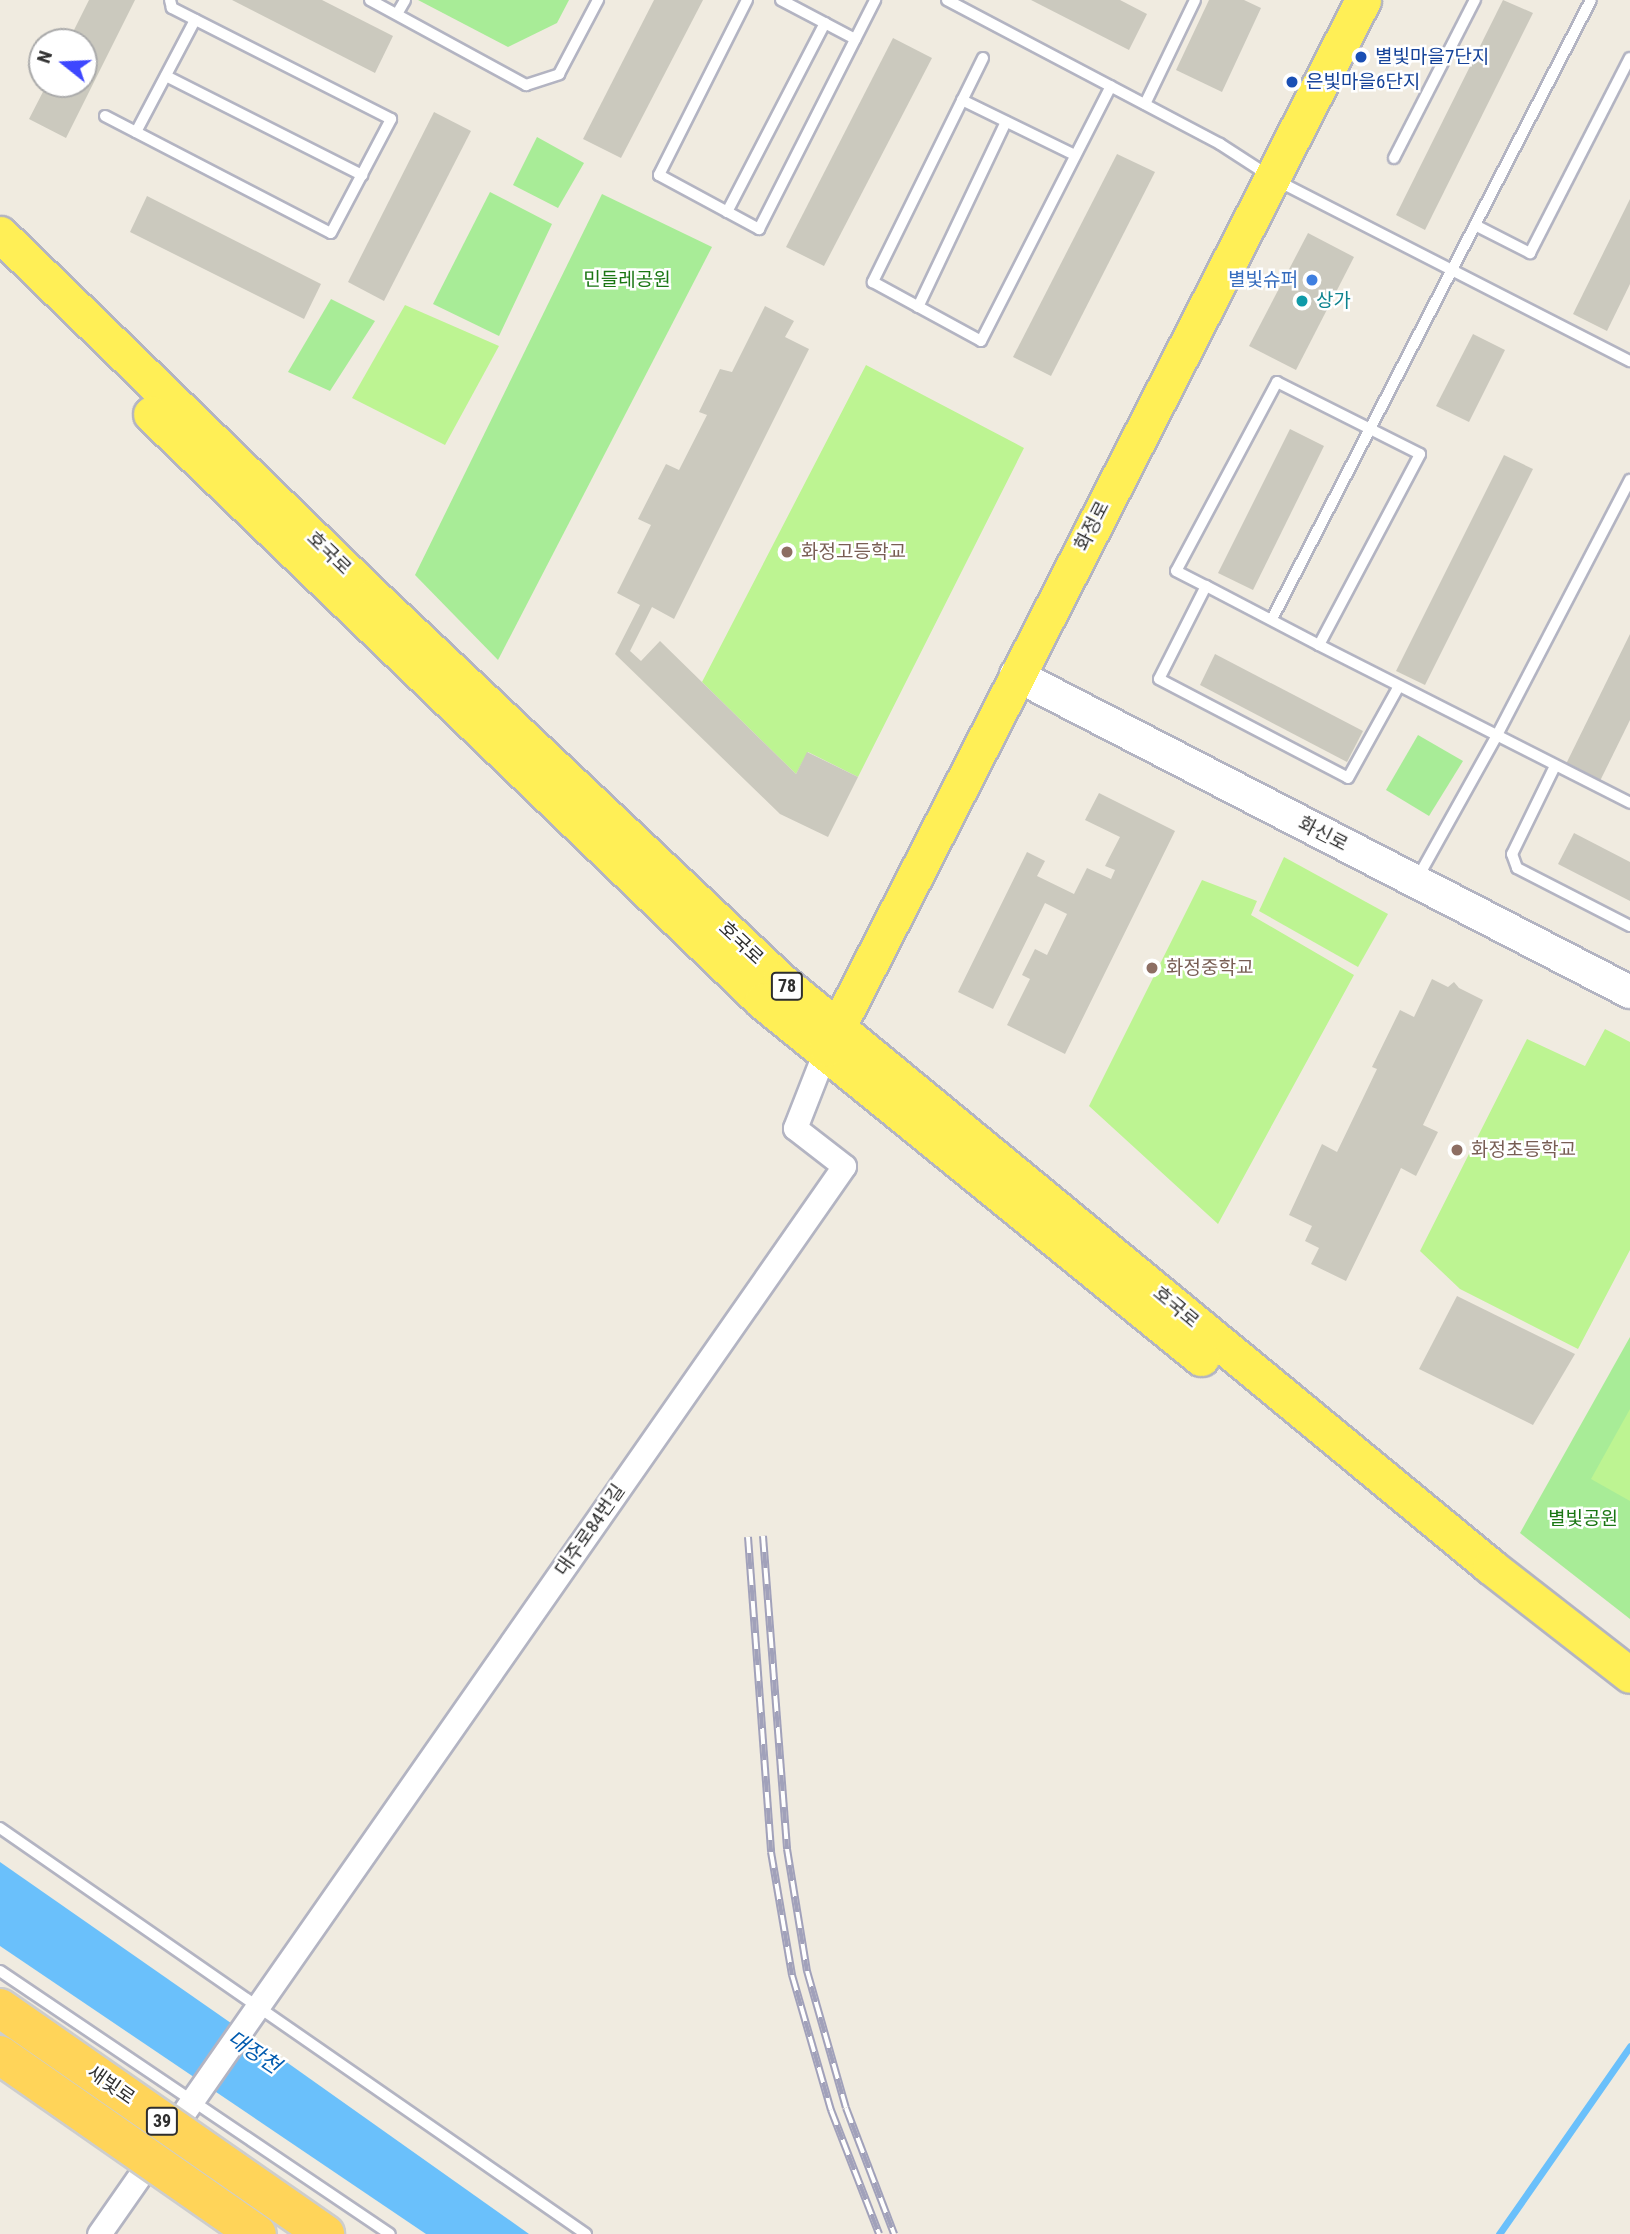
<!DOCTYPE html>
<html>
<head>
<meta charset="utf-8">
<style>
	body { margin:0 }
	#map { position:relative; width:1630px; height:2234px; overflow:hidden; background:#f0ebe0; font-family:"Roboto Condensed","Noto Sans KR",sans-serif }
	div>[style] { position:absolute }
	.green>* { inset:0; background:#a8ec97 }
	.pitch>* { inset:0; background:#bdf492 }
	.water>* { inset:0; background:#6ac0fb }
	.stream>* { height:7px; margin:-3.5px; padding:0 3.5px; transform-origin:3.5px; border-radius:3.5px; background:#6ac0fb }
	.building>* { inset:0; background:#cbc9be }
	.roads { filter:drop-shadow(2px 0 #b3b4c2) drop-shadow(-2px 0 #b3b4c2) drop-shadow(0 2px #b3b4c2) drop-shadow(0 -2px #b3b4c2) }
	.service>* { height:10px; margin:-5px; padding:0 5px; transform-origin:5px; border-radius:5px; background:#fff }
	.minor>* { height:23px; margin:-11.5px; padding:0 11.5px; transform-origin:11.5px; border-radius:11.5px; background:#fff }
	.secondary>* { height:32px; margin:-16px; padding:0 16px; transform-origin:16px; border-radius:16px; background:#fff }
	.primary>* { height:35px; margin:-17.5px; padding:0 17.5px; transform-origin:17.5px; border-radius:17.5px; background:#ffef56 }
	.rail>* { height:8px; margin-top:-4px; transform-origin:0; background:repeating-linear-gradient(90deg,#fff 0 16px,#a1a1ba 0 32px); box-sizing:border-box; border-block:2px solid #a1a1ba }
	.bridges { filter:drop-shadow(2px 0 #cdcdcd) drop-shadow(-2px 0 #cdcdcd) drop-shadow(0 2px #cdcdcd) drop-shadow(0 -2px #cdcdcd) }
	.trunk-bridge>* { height:38px; margin:-19px; padding:0 19px; transform-origin:19px; border-radius:19px; background:#ffd459 }
	.dots>* { width:19px; height:19px; translate:-50% -50%; box-sizing:border-box; border:4px solid #fff; border-radius:50% }
	span { translate:-50% -50%; white-space:nowrap; text-align:center; line-height:1.15; -webkit-text-stroke:5px #fff; paint-order:stroke }
	.shield-label span { padding:2px 5px; background:#fff; border:2px solid; border-radius:5px; -webkit-text-stroke-width:0 }
	.shield-label { font-size:18px; color:#2e2e2e; font-weight:700 }
	.transit-label { font-size:19px; color:#164399 }
	.left { translate:0 -50%; text-align:left }
	.park-label { font-size:19px; color:#1a7613 }
	.shop-label { font-size:19px; color:#366cbe }
	.right { translate:-100% -50%; text-align:right }
	.culture-label { font-size:19px; color:#0d838f }
	.street-label { font-size:19px; color:#2e2e2e }
	.education-label { font-size:19px; color:#785e54 }
	.water-label { font-size:21px; color:#005bb0; font-style:italic }
	.north { position:absolute; left:28px; top:28px; width:70px; height:70px; box-sizing:border-box; background:#fff; border:2px solid #ababab; border-radius:50%; rotate:288deg; font-size:19px; font-weight:700; line-height:28px; text-align:center; color:#2e2e2e }
	.north::after { content:''; display:block; margin:auto; width:24px; height:32px; background:#3e47ff; clip-path:polygon(50% 0,100% 100%,50% 72%,0 100%) }
</style>
</head>
<body>
<div id="map">
	<div class="green">
		<div style="clip-path:polygon(418px 0,569px 0,557px 23px,508px 47px)"></div>
		<div style="clip-path:polygon(537px 137px,584px 163px,558px 208px,513px 185px)"></div>
		<div style="clip-path:polygon(490px 192px,552px 224px,499px 336px,433px 304px)"></div>
		<div style="clip-path:polygon(602px 194px,712px 247px,498px 660px,415px 575px)"></div>
		<div style="clip-path:polygon(331px 299px,375px 321px,330px 391px,288px 372px)"></div>
		<div style="clip-path:polygon(1418px 735px,1463px 761px,1429px 816px,1386px 790px)"></div>
		<div style="clip-path:polygon(1630px 1337px,1630px 1619px,1520px 1533px)"></div>
	</div>
	<div class="pitch">
		<div style="clip-path:polygon(405px 305px,499px 346px,445px 445px,352px 398px)"></div>
		<div style="clip-path:polygon(866px 365px,1024px 448px,858px 777px,808px 752px,796px 774px,702px 682px)"></div>
		<div style="clip-path:polygon(1284px 857px,1388px 914px,1358px 967px,1259px 911px)"></div>
		<div style="clip-path:polygon(1202px 880px,1257px 901px,1251px 915px,1354px 975px,1218px 1224px,1089px 1106px)"></div>
		<div style="clip-path:polygon(1605px 1029px,1630px 1042px,1630px 1250px,1578px 1349px,1460px 1289px,1420px 1251px,1527px 1039px,1585px 1066px)"></div>
		<div style="clip-path:polygon(1630px 1409px,1630px 1501px,1591px 1479px)"></div>
	</div>
	<div class="water">
		<div style="clip-path:polygon(0 1862px,261px 2044px,529px 2234px,426px 2234px,0 1946px)"></div>
	</div>
	<div class="stream">
		<div style="left:1499px;top:2234px;width:229px;rotate:-55.1deg"></div>
	</div>
	<div class="building">
		<div style="clip-path:polygon(89px 0,135px 0,66px 138px,29px 119px,47px 84px,84px 84px,84px 42px,68px 42px)"></div>
		<div style="clip-path:polygon(232px 0,322px 0,393px 36px,375px 73px)"></div>
		<div style="clip-path:polygon(654px 0,703px 0,621px 158px,583px 139px)"></div>
		<div style="clip-path:polygon(1031px 0,1120px 0,1147px 14px,1129px 50px)"></div>
		<div style="clip-path:polygon(1209px 0,1244px 0,1261px 8px,1222px 92px,1176px 70px)"></div>
		<div style="clip-path:polygon(1503px 0,1533px 13px,1425px 230px,1396px 215px)"></div>
		<div style="clip-path:polygon(893px 38px,932px 58px,824px 266px,786px 247px)"></div>
		<div style="clip-path:polygon(434px 112px,471px 131px,384px 301px,348px 282px)"></div>
		<div style="clip-path:polygon(1117px 154px,1155px 172px,1051px 376px,1013px 357px)"></div>
		<div style="clip-path:polygon(147px 196px,321px 284px,304px 319px,130px 232px)"></div>
		<div style="clip-path:polygon(1630px 199px,1630px 284px,1607px 331px,1573px 314px)"></div>
		<div style="clip-path:polygon(1308px 233px,1354px 257px,1296px 370px,1249px 346px)"></div>
		<div style="clip-path:polygon(765px 306px,794px 321px,785px 337px,809px 349px,674px 619px,652px 607px,630px 651px,641px 661px,660px 641px,796px 774px,807px 752px,858px 777px,828px 837px,780px 814px,615px 654px,640px 605px,617px 593px,651px 525px,638px 519px,666px 464px,679px 470px,707px 415px,699px 412px,720px 369px,732px 372px)"></div>
		<div style="clip-path:polygon(1473px 334px,1505px 350px,1469px 422px,1436px 406px)"></div>
		<div style="clip-path:polygon(1290px 429px,1324px 446px,1253px 590px,1218px 573px)"></div>
		<div style="clip-path:polygon(1504px 455px,1533px 469px,1425px 685px,1396px 671px)"></div>
		<div style="clip-path:polygon(1630px 634px,1630px 720px,1600px 781px,1566px 764px)"></div>
		<div style="clip-path:polygon(1215px 654px,1363px 731px,1347px 762px,1200px 685px)"></div>
		<div style="clip-path:polygon(1099px 793px,1175px 831px,1065px 1054px,1007px 1025px,1030px 979px,1022px 975px,1035px 949px,1047px 955px,1067px 914px,1045px 903px,993px 1009px,958px 992px,1027px 852px,1045px 861px,1037px 876px,1074px 894px,1087px 868px,1111px 879px,1115px 870px,1105px 866px,1120px 837px,1085px 820px)"></div>
		<div style="clip-path:polygon(1574px 833px,1630px 862px,1630px 901px,1558px 864px)"></div>
		<div style="clip-path:polygon(1432px 979px,1448px 987px,1454px 982px,1459px 988px,1483px 1000px,1423px 1125px,1438px 1132px,1416px 1176px,1401px 1168px,1346px 1281px,1311px 1264px,1319px 1248px,1305px 1241px,1312px 1226px,1289px 1215px,1322px 1144px,1337px 1152px,1377px 1069px,1372px 1067px,1400px 1010px,1414px 1017px)"></div>
		<div style="clip-path:polygon(1457px 1296px,1575px 1354px,1533px 1425px,1419px 1369px)"></div>
	</div>
	<div class="roads">
		<div class="service">
			<div style="left:370px;top:0;width:178px;rotate:28.6deg"></div>
			<div style="left:526px;top:85px;width:35px;rotate:-18deg"></div>
			<div style="left:559px;top:74px;width:84px;rotate:-62.2deg"></div>
			<div style="left:747px;top:0;width:196px;rotate:116.7deg"></div>
			<div style="left:659px;top:175px;width:114px;rotate:28.4deg"></div>
			<div style="left:759px;top:229px;width:257px;rotate:-63.1deg"></div>
			<div style="left:781px;top:0;width:84px;rotate:27.8deg"></div>
			<div style="left:947px;top:0;width:309px;rotate:27.8deg"></div>
			<div style="left:1220px;top:144px;width:64px;rotate:32.9deg"></div>
			<div style="left:1274px;top:179px;width:400px;rotate:27.1deg"></div>
			<div style="left:397px;top:14px;width:16px;rotate:-60deg"></div>
			<div style="left:983px;top:58px;width:250px;rotate:116.2deg"></div>
			<div style="left:873px;top:282px;width:123px;rotate:28.6deg"></div>
			<div style="left:981px;top:341px;width:286px;rotate:-63deg"></div>
			<div style="left:166px;top:76px;width:220px;rotate:26.8deg"></div>
			<div style="left:962px;top:100px;width:126px;rotate:26deg"></div>
			<div style="left:1145px;top:104px;width:115px;rotate:-64.3deg"></div>
			<div style="left:105px;top:116px;width:254px;rotate:27.4deg"></div>
			<div style="left:331px;top:233px;width:129px;rotate:-62.2deg"></div>
			<div style="left:391px;top:119px;width:246px;rotate:-153.1deg"></div>
			<div style="left:172px;top:8px;width:8px;rotate:-104deg"></div>
			<div style="left:136px;top:132px;width:127px;rotate:-62.2deg"></div>
			<div style="left:1394px;top:158px;width:178px;rotate:-62.9deg"></div>
			<div style="left:727px;top:212px;width:213px;rotate:-62.6deg"></div>
			<div style="left:1475px;top:225px;width:62px;rotate:27deg"></div>
			<div style="left:1530px;top:253px;width:219px;rotate:-62.9deg"></div>
			<div style="left:918px;top:307px;width:205px;rotate:-64.6deg"></div>
			<div style="left:1206px;top:586px;width:127px;rotate:27.6deg"></div>
			<div style="left:1319px;top:645px;width:216px;rotate:-62.1deg"></div>
			<div style="left:1420px;top:454px;width:160px;rotate:-153.3deg"></div>
			<div style="left:1277px;top:382px;width:214px;rotate:118.1deg"></div>
			<div style="left:1176px;top:571px;width:34px;rotate:27deg"></div>
			<div style="left:1206px;top:586px;width:104px;rotate:116.8deg"></div>
			<div style="left:1159px;top:679px;width:213px;rotate:27.6deg"></div>
			<div style="left:1348px;top:778px;width:105px;rotate:-61deg"></div>
			<div style="left:1272px;top:619px;width:696px;rotate:-62.74deg"></div>
			<div style="left:1319px;top:645px;width:349px;rotate:26.9deg"></div>
			<div style="left:1555px;top:766px;width:98px;rotate:116deg"></div>
			<div style="left:1512px;top:854px;width:15px;rotate:70deg"></div>
			<div style="left:1517px;top:868px;width:127px;rotate:27.2deg"></div>
			<div style="left:1417px;top:879px;width:162px;rotate:-60.9deg"></div>
			<div style="left:1496px;top:737px;width:290px;rotate:-62.5deg"></div>
			<div style="left:0;top:1828px;width:713px;rotate:34.72deg"></div>
			<div style="left:0;top:1971px;width:470px;rotate:34deg"></div>
		</div>
		<div class="minor">
			<div style="left:99px;top:2234px;width:1302px;rotate:-55.1deg"></div>
			<div style="left:844px;top:1166px;width:62px;rotate:-142.2deg"></div>
			<div style="left:795px;top:1128px;width:79px;rotate:-68.6deg"></div>
		</div>
		<div class="secondary">
			<div style="left:1016px;top:675px;width:691px;rotate:27.31deg"></div>
		</div>
		<div class="primary">
			<div style="left:0;top:234px;width:520px;rotate:44.14deg"></div>
			<div style="left:373px;top:596px;width:560px;rotate:43.33deg"></div>
			<div style="left:780px;top:980px;width:921px;rotate:39.53deg"></div>
			<div style="left:1490px;top:1566px;width:177px;rotate:37.9deg"></div>
			<div style="left:151px;top:414px;width:847px;rotate:43.85deg"></div>
			<div style="left:762px;top:1001px;width:566px;rotate:39.12deg"></div>
			<div style="left:827px;top:1048px;width:1177px;rotate:-62.91deg"></div>
		</div>
	</div>
	<div class="rail">
		<div style="left:763px;top:1536px;width:314px;rotate:85.6deg"></div>
		<div style="left:787px;top:1849px;width:124px;rotate:80.7deg"></div>
		<div style="left:807px;top:1971px;width:142px;rotate:74.1deg"></div>
		<div style="left:846px;top:2108px;width:135px;rotate:69.1deg"></div>
		<div style="left:748px;top:1537px;width:316px;rotate:85.8deg"></div>
		<div style="left:771px;top:1852px;width:125px;rotate:80.3deg"></div>
		<div style="left:792px;top:1975px;width:141px;rotate:73.9deg"></div>
		<div style="left:831px;top:2110px;width:133px;rotate:68.8deg"></div>
	</div>
	<div class="bridges">
		<div class="trunk-bridge">
			<div style="left:0;top:2008px;width:396px;rotate:34.8deg"></div>
			<div style="left:0;top:2055px;width:313px;rotate:34.9deg"></div>
		</div>
	</div>
	<div class="dots">
		<div style="left:1361px;top:57px;background:#1a4fb4"></div>
		<div style="left:1292px;top:82px;background:#1a4fb4"></div>
		<div style="left:1312px;top:280px;background:#3f7fe0"></div>
		<div style="left:1302px;top:301px;background:#0f9aa8"></div>
		<div style="left:787px;top:552px;background:#8d6e63"></div>
		<div style="left:1152px;top:968px;background:#8d6e63"></div>
		<div style="left:1457px;top:1150px;background:#8d6e63"></div>
	</div>
	<div class="shield-label">
		<span style="left:787px;top:986px">78</span>
		<span style="left:162px;top:2121px">39</span>
	</div>
	<div class="transit-label">
		<span class="left" style="left:1375px;top:57px">별빛마을7단지</span>
		<span class="left" style="left:1306px;top:82px">은빛마을6단지</span>
	</div>
	<div class="park-label">
		<span style="left:627px;top:280px">민들레공원</span>
		<span style="left:1583px;top:1519px">별빛공원</span>
	</div>
	<div class="shop-label">
		<span class="right" style="left:1298px;top:280px">별빛슈퍼</span>
	</div>
	<div class="culture-label">
		<span class="left" style="left:1316px;top:301px">상가</span>
	</div>
	<div class="street-label">
		<span style="left:1092px;top:526px;rotate:-63deg">화정로</span>
		<span style="left:329px;top:553px;rotate:44deg">호국로</span>
		<span style="left:1323px;top:834px;rotate:27deg">화신로</span>
		<span style="left:741px;top:943px;rotate:43deg">호국로</span>
		<span style="left:1176px;top:1307px;rotate:40deg">호국로</span>
		<span style="left:590px;top:1530px;rotate:-55deg">대주로84번길</span>
		<span style="left:111px;top:2085px;rotate:35deg">새빛로</span>
	</div>
	<div class="education-label">
		<span class="left" style="left:801px;top:552px">화정고등학교</span>
		<span class="left" style="left:1166px;top:968px">화정중학교</span>
		<span class="left" style="left:1471px;top:1150px">화정초등학교</span>
	</div>
	<div class="water-label">
		<span style="left:254px;top:2052px;rotate:34deg">대장천</span>
	</div>
	<div class="north">N</div>
</div>
</body>
</html>
